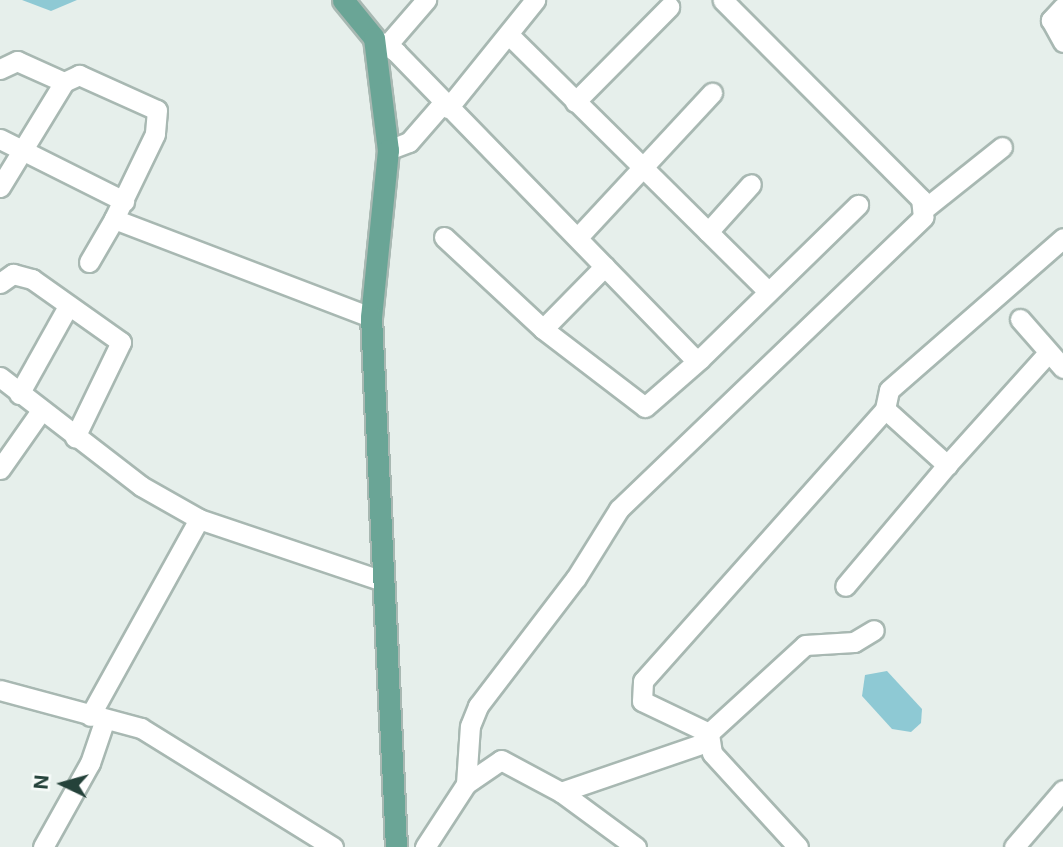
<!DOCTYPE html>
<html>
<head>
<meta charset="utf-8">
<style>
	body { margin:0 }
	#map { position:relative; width:1063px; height:847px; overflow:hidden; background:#e6efeb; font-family:Inter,sans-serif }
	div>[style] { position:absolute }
	.water>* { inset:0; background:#8ec9d4 }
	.roads { filter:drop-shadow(2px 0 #a8b8b2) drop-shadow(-2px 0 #a8b8b2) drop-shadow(0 2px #a8b8b2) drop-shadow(0 -2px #a8b8b2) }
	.minor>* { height:19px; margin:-9.5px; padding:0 9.5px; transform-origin:9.5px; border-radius:9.5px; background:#fff }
	.major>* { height:21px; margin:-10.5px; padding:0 10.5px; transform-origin:10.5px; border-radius:10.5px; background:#6aa596 }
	span { translate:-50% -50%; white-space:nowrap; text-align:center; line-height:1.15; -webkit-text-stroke:5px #f7fbf9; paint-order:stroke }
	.north { position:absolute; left:28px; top:749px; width:70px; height:70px; -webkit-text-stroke:5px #f7fbf9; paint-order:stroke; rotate:275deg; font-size:19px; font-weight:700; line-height:28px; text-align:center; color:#24423a }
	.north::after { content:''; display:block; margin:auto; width:24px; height:32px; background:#24423a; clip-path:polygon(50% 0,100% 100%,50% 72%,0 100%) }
</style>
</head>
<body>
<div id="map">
	<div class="water">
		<div style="clip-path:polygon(22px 0,77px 0,51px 11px)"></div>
		<div style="clip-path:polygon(887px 671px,922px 709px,921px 723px,911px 732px,892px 729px,862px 696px,865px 675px)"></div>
	</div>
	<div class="roads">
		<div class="minor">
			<div style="left:1063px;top:7px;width:18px;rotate:133deg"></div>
			<div style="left:1051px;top:20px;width:25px;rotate:61deg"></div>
			<div style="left:509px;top:35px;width:363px;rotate:44.7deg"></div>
			<div style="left:374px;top:38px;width:26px;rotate:32deg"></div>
			<div style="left:396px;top:52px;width:426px;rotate:45.8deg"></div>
			<div style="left:693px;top:357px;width:7px;rotate:16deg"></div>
			<div style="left:700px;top:359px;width:221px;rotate:-44.3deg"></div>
			<div style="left:387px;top:45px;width:60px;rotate:-49.1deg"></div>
			<div style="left:0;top:69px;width:19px;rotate:-25deg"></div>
			<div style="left:17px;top:61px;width:51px;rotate:24.1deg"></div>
			<div style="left:575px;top:102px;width:134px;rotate:-45.3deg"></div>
			<div style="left:448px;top:108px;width:139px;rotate:-51.1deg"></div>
			<div style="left:0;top:139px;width:139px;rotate:26.6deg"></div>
			<div style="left:388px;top:150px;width:22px;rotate:-21deg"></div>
			<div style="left:409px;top:142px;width:52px;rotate:-48.9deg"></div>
			<div style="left:0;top:187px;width:123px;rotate:-58.6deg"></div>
			<div style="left:64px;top:82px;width:17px;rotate:-25deg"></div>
			<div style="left:79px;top:75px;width:85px;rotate:24.2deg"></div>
			<div style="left:157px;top:110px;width:24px;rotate:95deg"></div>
			<div style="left:155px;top:134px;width:94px;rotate:115.8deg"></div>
			<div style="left:923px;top:210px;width:101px;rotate:-38.6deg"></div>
			<div style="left:708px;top:232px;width:64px;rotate:-48.1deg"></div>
			<div style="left:444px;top:237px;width:135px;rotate:42.9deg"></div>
			<div style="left:543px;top:329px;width:128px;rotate:37.4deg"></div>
			<div style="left:645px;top:407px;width:73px;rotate:-41.1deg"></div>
			<div style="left:578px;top:237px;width:197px;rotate:-47.1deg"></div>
			<div style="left:89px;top:262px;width:50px;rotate:-59.8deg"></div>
			<div style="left:114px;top:219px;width:275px;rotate:20.9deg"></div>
			<div style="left:0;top:283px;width:16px;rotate:-35deg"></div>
			<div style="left:13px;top:274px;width:20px;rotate:15deg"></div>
			<div style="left:32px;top:279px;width:109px;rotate:35.3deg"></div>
			<div style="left:121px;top:342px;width:106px;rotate:115.8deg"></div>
			<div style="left:1020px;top:319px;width:65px;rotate:48.7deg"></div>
			<div style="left:543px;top:329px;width:88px;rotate:-45.5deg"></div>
			<div style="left:0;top:377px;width:178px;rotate:37.7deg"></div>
			<div style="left:141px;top:486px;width:67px;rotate:29.6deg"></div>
			<div style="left:199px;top:519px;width:225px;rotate:119deg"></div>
			<div style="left:19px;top:394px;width:98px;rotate:-60.8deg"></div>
			<div style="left:885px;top:409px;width:19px;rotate:-78deg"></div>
			<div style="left:889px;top:390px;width:231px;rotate:-41.1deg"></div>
			<div style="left:947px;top:465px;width:151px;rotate:-48deg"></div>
			<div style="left:0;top:469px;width:70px;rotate:-54.9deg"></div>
			<div style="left:199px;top:519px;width:194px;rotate:18.6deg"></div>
			<div style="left:0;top:690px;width:146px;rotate:15.1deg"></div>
			<div style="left:141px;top:728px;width:226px;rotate:31.8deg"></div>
			<div style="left:709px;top:733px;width:74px;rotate:-154.5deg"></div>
			<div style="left:642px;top:701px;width:20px;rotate:-87deg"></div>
			<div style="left:643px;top:681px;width:364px;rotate:-48.3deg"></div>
			<div style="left:885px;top:409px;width:84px;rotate:42.1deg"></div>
			<div style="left:947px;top:465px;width:158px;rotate:130.1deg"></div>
			<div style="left:466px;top:784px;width:58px;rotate:-86.1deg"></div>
			<div style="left:470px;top:726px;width:22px;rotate:-68deg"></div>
			<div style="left:478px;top:706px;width:161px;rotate:-52.6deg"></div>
			<div style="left:576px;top:578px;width:81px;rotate:-58.1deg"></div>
			<div style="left:619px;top:509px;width:422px;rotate:-43.8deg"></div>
			<div style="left:923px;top:217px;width:18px;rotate:-96deg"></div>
			<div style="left:921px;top:199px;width:281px;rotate:-134.9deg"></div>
			<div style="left:561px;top:792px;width:154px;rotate:-18.9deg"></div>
			<div style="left:43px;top:847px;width:96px;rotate:-60.8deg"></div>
			<div style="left:90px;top:763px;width:46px;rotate:-71.2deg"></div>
			<div style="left:425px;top:847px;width:75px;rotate:-56.9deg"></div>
			<div style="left:466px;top:784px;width:42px;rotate:-34.4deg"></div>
			<div style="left:501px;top:760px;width:68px;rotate:28.1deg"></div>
			<div style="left:561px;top:792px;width:93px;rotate:36.3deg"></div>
			<div style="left:798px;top:847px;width:127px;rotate:-132.5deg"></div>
			<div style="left:712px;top:753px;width:20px;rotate:-99deg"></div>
			<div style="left:709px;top:733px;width:130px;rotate:-42.5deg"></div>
			<div style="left:805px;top:645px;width:49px;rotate:-3.5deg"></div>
			<div style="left:854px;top:642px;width:23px;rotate:-31deg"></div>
			<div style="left:1014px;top:847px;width:75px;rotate:-49.3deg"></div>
		</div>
		<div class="major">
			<div style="left:343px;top:0;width:49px;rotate:50.8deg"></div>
			<div style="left:374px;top:38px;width:113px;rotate:82.9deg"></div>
			<div style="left:388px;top:150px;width:168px;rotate:95.8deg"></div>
			<div style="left:371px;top:317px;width:531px;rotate:87.3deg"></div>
		</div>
	</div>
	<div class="north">N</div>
</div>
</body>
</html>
